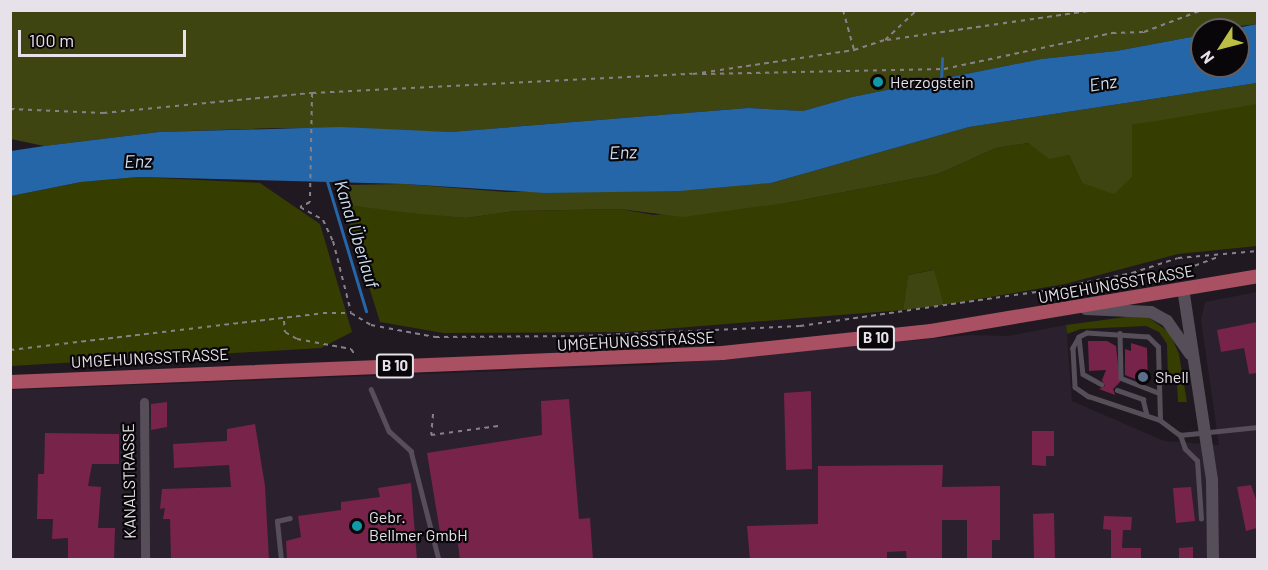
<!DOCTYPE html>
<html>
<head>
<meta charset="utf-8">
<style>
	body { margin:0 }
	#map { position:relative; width:1268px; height:570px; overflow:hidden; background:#201922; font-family:Barlow,sans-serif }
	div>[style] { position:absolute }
	.built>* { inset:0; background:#2b202e }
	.green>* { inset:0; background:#363d01 }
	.forest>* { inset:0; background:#3f4510 }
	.water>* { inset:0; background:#2466a7 }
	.stream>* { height:3px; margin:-1.5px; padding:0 1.5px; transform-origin:1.5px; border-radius:1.5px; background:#2466a7 }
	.building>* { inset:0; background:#78234a }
	.path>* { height:2px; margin-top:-1px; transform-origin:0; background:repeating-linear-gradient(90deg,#878289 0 4.5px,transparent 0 9px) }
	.lane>* { height:4.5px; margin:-2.25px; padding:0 2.25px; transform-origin:2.25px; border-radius:2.25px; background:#564e58 }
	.street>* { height:9px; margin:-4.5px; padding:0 4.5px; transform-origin:4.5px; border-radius:4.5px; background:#564e58 }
	.secondary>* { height:12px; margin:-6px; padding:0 6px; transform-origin:6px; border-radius:6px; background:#564e58 }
	.primary>* { height:14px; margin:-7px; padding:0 7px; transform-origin:7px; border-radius:7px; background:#a95163 }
	.dots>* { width:16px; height:16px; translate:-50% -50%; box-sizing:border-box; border:3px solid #080609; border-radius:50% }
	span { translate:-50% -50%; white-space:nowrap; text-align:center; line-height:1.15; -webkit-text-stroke:4.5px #080609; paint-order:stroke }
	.shield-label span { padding:2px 4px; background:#080609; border:2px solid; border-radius:4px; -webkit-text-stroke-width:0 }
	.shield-label { font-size:15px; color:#e7e2e9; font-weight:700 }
	.poi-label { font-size:16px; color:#e7e2e9 }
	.left { translate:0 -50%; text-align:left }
	.street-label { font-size:16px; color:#e7e2e9 }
	.water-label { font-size:18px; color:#cfdff2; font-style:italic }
	.frame { position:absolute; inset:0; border:12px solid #e7e2e9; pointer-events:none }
	.north { position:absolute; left:1190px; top:18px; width:60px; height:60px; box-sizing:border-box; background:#080609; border:2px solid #615e63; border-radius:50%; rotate:234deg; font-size:16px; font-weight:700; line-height:24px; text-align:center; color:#e7e2e9 }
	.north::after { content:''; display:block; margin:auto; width:21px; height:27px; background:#bcbf44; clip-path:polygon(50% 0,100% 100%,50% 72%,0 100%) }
	.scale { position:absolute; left:18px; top:30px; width:168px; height:27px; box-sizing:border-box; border:3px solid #e7e2e9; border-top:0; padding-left:8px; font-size:18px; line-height:21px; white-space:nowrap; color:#e7e2e9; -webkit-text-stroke:4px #080609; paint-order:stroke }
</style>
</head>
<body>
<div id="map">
	<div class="built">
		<div style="clip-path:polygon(1257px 292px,1257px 559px,11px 560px,11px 390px,655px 365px,970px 335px,1008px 336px,1066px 325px,1072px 401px,1164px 441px,1219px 445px,1201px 320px,1205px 302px)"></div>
	</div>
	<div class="green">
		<div style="clip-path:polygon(1240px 104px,1257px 104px,1257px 246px,1178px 254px,1065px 284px,944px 305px,933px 270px,908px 275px,903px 310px,627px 332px,443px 333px,380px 322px,347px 216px,347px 205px,466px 218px,515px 211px,620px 209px,654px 215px,792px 202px,938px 174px,996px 148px,1028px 143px,1049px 158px,1069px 155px,1082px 183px,1132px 177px,1132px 125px)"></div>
		<div style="clip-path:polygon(138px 177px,260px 183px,320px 224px,352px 332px,321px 348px,11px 366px,11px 196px,81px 182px)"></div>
		<div style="clip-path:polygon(1133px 316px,1148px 317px,1170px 333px,1179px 354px,1187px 402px,1178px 402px,1177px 382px,1168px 382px,1167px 344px,1159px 332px,1146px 326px,1081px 329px,1067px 334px,1066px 325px)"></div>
	</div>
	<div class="forest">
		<div style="clip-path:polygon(1257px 10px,1258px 24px,1202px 30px,1202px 35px,1116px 51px,1041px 59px,852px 97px,803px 111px,748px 108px,450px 132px,277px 128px,159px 132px,44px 146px,11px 139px,10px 11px)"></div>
		<div style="clip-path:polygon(1257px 83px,1257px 104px,1132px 125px,1132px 177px,1114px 194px,1082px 183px,1069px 155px,1049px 159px,1028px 143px,996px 148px,938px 174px,792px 202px,683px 217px,620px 209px,515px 211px,466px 218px,401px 212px,347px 205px,345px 185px,405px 184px,506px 192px,771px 183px,969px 127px)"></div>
		<div style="clip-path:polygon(934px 270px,944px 305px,903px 310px,908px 275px)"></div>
	</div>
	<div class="water">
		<div style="clip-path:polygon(1257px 24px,1257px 83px,969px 127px,771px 183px,679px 191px,545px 193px,405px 184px,138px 177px,81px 182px,11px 196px,11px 151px,44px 146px,159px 132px,340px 127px,450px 132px,748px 108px,803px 111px,852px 97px,1041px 59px,1116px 51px,1202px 35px,1202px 66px,1238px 66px,1238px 30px,1227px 30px)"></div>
	</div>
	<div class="stream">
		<div style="left:941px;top:80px;width:22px;rotate:-87deg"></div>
		<div style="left:327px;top:181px;width:136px;rotate:73.3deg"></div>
	</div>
	<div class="building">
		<div style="clip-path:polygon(1257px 322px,1257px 373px,1249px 374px,1244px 348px,1221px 352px,1217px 330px)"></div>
		<div style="clip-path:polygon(1088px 341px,1107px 341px,1116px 346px,1120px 382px,1113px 389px,1115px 395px,1099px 389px,1105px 386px,1102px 380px,1106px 370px,1089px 371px)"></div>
		<div style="clip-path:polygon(1131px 343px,1147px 348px,1148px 384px,1125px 375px,1125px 349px,1131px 351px)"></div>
		<div style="clip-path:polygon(811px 391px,812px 469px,786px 470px,784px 393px)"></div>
		<div style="clip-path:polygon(569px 399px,579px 519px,590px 518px,593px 560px,460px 560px,457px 536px,441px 538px,427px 453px,542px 435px,541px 401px)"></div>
		<div style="clip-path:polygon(167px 402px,167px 427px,151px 430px,151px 404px)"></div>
		<div style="clip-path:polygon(255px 424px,265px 486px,269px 560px,171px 560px,170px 519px,163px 519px,165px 508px,160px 509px,162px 489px,231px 487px,229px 465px,174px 468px,173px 444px,227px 441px,227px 429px)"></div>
		<div style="clip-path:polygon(1032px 431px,1054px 431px,1054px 456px,1046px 456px,1046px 466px,1032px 465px)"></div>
		<div style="clip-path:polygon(45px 433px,119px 434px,119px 464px,92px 464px,88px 486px,101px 487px,98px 528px,115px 528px,114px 560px,68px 558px,68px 538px,52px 539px,53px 519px,37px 519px,38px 474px,44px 474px)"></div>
		<div style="clip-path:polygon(943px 465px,942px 487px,1000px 486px,1000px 540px,992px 540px,992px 560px,967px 560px,967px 520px,942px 520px,942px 560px,907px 560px,906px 551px,887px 552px,887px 560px,750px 560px,747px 526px,818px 524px,818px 466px)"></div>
		<div style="clip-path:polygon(411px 483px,417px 560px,287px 560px,286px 541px,301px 537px,298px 516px,341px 510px,341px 502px,380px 497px,378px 488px)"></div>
		<div style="clip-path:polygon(1251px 485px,1257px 502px,1257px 528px,1246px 531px,1237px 487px)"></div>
		<div style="clip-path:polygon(1191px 487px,1195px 521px,1176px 523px,1173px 488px)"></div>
		<div style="clip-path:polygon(1054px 513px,1055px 560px,1034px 560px,1033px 514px)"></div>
		<div style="clip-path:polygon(1104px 516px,1132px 517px,1131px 530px,1123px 530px,1122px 548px,1141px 548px,1141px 560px,1111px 559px,1111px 530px,1103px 529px)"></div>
		<div style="clip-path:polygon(1193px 547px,1193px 560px,1179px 560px,1179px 548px)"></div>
	</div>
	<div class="path">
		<div style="left:843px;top:10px;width:41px;rotate:74.6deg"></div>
		<div style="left:1097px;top:10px;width:60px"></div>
		<div style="left:887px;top:40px;width:210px;rotate:-8.2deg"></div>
		<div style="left:702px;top:74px;width:242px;rotate:-1.2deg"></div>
		<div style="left:944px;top:69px;width:172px;rotate:-12.1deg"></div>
		<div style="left:1112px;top:33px;width:32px;rotate:-2deg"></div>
		<div style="left:1144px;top:32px;width:62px;rotate:-20.8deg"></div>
		<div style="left:312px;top:93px;width:109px;rotate:91.1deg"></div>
		<div style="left:310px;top:202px;width:11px;rotate:153deg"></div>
		<div style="left:300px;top:207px;width:26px;rotate:29deg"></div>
		<div style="left:323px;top:220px;width:23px;rotate:65deg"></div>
		<div style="left:333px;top:241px;width:73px;rotate:75.8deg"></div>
		<div style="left:10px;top:109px;width:93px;rotate:2.5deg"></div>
		<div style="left:103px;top:113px;width:210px;rotate:-5.5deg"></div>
		<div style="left:312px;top:93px;width:381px;rotate:-2.9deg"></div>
		<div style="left:693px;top:74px;width:163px;rotate:-8.5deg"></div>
		<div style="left:854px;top:50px;width:33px;rotate:-18deg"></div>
		<div style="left:885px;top:40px;width:44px;rotate:-43.2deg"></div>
		<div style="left:1132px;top:273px;width:45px"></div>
		<div style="left:1179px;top:277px;width:5px;rotate:-101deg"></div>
		<div style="left:1178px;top:272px;width:43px;rotate:-20.6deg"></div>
		<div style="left:284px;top:321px;width:11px;rotate:85deg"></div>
		<div style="left:285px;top:332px;width:14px;rotate:30deg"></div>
		<div style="left:297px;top:339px;width:55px;rotate:10.5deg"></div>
		<div style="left:351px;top:349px;width:7px;rotate:56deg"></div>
		<div style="left:10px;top:350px;width:315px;rotate:-6.7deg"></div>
		<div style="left:323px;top:313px;width:28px"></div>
		<div style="left:351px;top:313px;width:23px;rotate:31deg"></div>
		<div style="left:371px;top:325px;width:65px;rotate:10.6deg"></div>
		<div style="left:435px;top:337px;width:145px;rotate:-0.4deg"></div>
		<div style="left:580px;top:336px;width:220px;rotate:-2.6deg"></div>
		<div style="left:800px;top:326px;width:246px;rotate:-8.2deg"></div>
		<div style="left:1043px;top:291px;width:91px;rotate:-11.4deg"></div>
		<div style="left:1132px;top:273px;width:48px;rotate:-18.1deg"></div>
		<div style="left:1178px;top:258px;width:80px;rotate:-5deg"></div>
		<div style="left:433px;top:414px;width:21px;rotate:95deg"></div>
		<div style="left:431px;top:435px;width:68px;rotate:-7.7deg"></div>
	</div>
	<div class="lane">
		<div style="left:1120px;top:333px;width:45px;rotate:88.7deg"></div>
		<div style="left:1121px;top:378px;width:41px;rotate:21.5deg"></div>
		<div style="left:1079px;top:337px;width:37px;rotate:84deg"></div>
		<div style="left:1083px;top:374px;width:21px;rotate:29deg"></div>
		<div style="left:371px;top:389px;width:46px;rotate:66.8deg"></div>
		<div style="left:389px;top:431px;width:30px;rotate:42deg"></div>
		<div style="left:411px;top:451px;width:113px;rotate:75.6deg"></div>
		<div style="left:1117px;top:390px;width:28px;rotate:19deg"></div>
		<div style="left:1143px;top:399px;width:16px;rotate:76deg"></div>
		<div style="left:1160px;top:420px;width:73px;rotate:-91.6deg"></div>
		<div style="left:1158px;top:347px;width:14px;rotate:-135deg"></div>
		<div style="left:1148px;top:337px;width:61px;rotate:-176.2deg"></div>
		<div style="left:1087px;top:333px;width:9px;rotate:153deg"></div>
		<div style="left:1079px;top:337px;width:13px;rotate:119deg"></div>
		<div style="left:1073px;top:348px;width:39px;rotate:87deg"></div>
		<div style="left:1075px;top:387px;width:16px;rotate:35deg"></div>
		<div style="left:1088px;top:396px;width:76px;rotate:18.4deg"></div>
		<div style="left:1160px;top:420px;width:25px;rotate:37deg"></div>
		<div style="left:1201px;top:519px;width:58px;rotate:-93.9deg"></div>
		<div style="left:1197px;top:461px;width:17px;rotate:-135deg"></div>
		<div style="left:1185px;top:449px;width:15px;rotate:-110deg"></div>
		<div style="left:1180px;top:435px;width:78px;rotate:-5.9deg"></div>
		<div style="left:281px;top:560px;width:39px;rotate:-96deg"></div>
		<div style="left:277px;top:521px;width:13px;rotate:-13deg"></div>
	</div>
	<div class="street">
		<div style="left:144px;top:402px;width:158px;rotate:89.6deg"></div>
	</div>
	<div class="secondary">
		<div style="left:1183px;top:288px;width:193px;rotate:81.4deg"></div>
		<div style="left:1212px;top:479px;width:81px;rotate:89.3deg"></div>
		<div style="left:1086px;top:309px;width:65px;rotate:2.6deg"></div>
		<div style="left:1151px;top:312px;width:18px;rotate:29deg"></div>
		<div style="left:1167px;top:321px;width:40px;rotate:55.1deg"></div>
	</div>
	<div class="primary">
		<div style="left:10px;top:382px;width:713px;rotate:-2.33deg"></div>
		<div style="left:722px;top:353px;width:210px;rotate:-6deg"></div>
		<div style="left:931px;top:331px;width:332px;rotate:-9.5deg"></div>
	</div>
	<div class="dots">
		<div style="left:878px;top:82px;background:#0f9aa8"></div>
		<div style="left:1143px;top:377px;background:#5c6f8a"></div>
		<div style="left:357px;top:526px;background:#0f9aa8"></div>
	</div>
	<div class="shield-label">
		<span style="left:876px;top:338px">B 10</span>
		<span style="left:395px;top:366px">B 10</span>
	</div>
	<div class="poi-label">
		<span class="left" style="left:890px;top:82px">Herzogstein</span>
		<span class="left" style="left:1155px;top:377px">Shell</span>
		<span class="left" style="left:369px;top:526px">Gebr.<br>Bellmer GmbH</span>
	</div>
	<div class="street-label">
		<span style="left:1116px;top:284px;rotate:-10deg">UMGEHUNGSSTRASSE</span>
		<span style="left:636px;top:341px;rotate:-3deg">UMGEHUNGSSTRASSE</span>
		<span style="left:150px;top:358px;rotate:-3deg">UMGEHUNGSSTRASSE</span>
		<span style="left:129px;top:481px;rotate:-91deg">KANALSTRASSE</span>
	</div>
	<div class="water-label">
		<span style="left:1103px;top:83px;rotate:-9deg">Enz</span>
		<span style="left:623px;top:152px;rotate:-2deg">Enz</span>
		<span style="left:138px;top:161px;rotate:-1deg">Enz</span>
		<span style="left:357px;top:234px;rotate:73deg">Kanal Überlauf</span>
	</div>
	<div class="frame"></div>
	<div class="north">N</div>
	<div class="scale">100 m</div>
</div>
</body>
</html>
